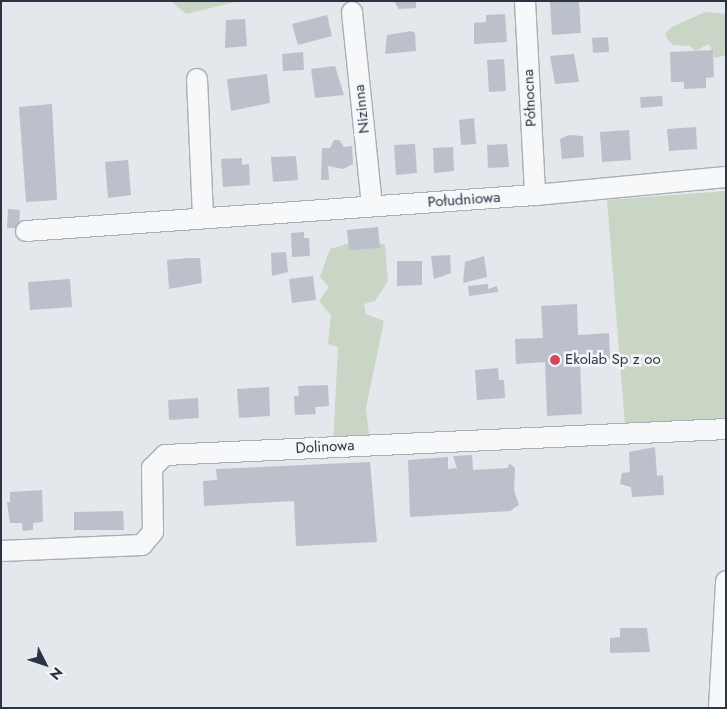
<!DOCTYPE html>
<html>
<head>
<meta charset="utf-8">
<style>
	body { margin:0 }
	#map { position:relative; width:727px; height:709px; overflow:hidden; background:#e4e7ec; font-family:Jost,sans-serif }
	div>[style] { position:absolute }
	.green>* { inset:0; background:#c9d6c5 }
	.building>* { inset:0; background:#bbc0ca }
	.roads { filter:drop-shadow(1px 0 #a9aeb7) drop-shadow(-1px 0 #a9aeb7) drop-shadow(0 1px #a9aeb7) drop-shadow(0 -1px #a9aeb7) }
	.minor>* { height:20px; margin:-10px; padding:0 10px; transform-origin:10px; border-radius:10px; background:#f7f8fa }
	.dots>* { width:14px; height:14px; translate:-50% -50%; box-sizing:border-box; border:2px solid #f4f6f9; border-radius:50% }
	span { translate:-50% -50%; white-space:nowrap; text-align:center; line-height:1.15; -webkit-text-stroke:5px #f4f6f9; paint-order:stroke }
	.street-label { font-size:15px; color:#2b3445 }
	.poi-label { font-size:15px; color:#2b3445 }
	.left { translate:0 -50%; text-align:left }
	.frame { position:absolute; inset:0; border:2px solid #2b3445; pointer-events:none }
	.north { position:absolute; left:20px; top:639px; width:50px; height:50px; -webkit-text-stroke:4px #f4f6f9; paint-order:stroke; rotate:131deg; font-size:14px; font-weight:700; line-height:20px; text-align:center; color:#2b3445 }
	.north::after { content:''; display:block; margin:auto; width:18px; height:22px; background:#2b3445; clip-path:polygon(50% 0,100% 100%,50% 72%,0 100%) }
</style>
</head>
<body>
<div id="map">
	<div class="green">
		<div style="clip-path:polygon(171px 1px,239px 1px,186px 14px)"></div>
		<div style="clip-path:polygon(705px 12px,726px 14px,726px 55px,715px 58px,709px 44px,695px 51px,690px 46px,673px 45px,668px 40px,665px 34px,672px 27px)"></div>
		<div style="clip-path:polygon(726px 191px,726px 421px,625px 425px,607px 200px)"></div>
		<div style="clip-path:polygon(363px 239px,385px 245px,388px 281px,375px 301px,364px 304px,366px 314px,384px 321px,366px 408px,370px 443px,333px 444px,338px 347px,328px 344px,331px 315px,319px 301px,329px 287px,320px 277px,330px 249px)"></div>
	</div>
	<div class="building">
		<div style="clip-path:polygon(394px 1px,416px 1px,416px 8px,399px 9px)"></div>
		<div style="clip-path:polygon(550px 1px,579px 1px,581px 33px,552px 35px)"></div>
		<div style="clip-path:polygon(505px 14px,507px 42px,474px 44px,474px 23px,486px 22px,486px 15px)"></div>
		<div style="clip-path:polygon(327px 15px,332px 36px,298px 45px,292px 24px)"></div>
		<div style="clip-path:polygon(245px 19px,247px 46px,225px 48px,226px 20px)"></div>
		<div style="clip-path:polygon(411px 31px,415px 33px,416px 51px,385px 54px,387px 35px)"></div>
		<div style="clip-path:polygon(608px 37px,609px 52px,593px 53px,592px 38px)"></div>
		<div style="clip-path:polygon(713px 50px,714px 77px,706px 78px,706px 88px,684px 89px,684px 82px,671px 82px,670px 52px)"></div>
		<div style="clip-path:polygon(303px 52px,304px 70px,283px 71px,282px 54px)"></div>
		<div style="clip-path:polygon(574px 54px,579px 82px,555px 84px,550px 56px)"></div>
		<div style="clip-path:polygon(504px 59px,506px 91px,489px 92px,487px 60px)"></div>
		<div style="clip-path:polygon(335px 66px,344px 95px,315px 98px,311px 69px)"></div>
		<div style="clip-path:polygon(267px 74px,270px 103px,231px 111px,227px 79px)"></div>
		<div style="clip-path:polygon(662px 96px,663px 106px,641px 108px,640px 97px)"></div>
		<div style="clip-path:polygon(52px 104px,57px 200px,26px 202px,19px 107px)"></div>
		<div style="clip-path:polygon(474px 118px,476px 144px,461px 145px,459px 120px)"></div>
		<div style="clip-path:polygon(696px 127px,697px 149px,669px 151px,667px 129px)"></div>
		<div style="clip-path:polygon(629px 130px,631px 160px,602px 162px,600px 132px)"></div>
		<div style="clip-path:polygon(569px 135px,583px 136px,584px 157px,562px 159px,560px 139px)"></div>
		<div style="clip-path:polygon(334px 140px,339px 140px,344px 147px,352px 146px,353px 164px,343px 169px,328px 166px,329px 180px,321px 180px,322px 148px,330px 148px)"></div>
		<div style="clip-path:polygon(415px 144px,417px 173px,396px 175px,394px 145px)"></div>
		<div style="clip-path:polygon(507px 144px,509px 167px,488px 168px,487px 145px)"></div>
		<div style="clip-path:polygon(453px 147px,454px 171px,434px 173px,433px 148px)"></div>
		<div style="clip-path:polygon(296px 156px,298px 180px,273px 182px,271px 157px)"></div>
		<div style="clip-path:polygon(242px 158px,242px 165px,249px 164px,250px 185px,223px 187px,221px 159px)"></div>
		<div style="clip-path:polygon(128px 160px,131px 195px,108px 198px,105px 162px)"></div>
		<div style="clip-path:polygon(8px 209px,20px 210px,19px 228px,7px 228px)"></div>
		<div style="clip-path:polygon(378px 227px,380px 248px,349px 250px,347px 230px)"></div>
		<div style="clip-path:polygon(304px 232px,304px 238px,309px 238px,310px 256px,292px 257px,291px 233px)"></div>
		<div style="clip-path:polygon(286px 252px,288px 272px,272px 276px,271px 253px)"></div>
		<div style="clip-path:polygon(450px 255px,451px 273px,434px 279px,431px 256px)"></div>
		<div style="clip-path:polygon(484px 256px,487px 277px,463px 283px,465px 262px)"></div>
		<div style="clip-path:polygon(189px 258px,200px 258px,202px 283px,169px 289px,167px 260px)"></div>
		<div style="clip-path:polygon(397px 261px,422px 261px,422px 285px,397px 286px)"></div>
		<div style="clip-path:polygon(313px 276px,316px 300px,292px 303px,289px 279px)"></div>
		<div style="clip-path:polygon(70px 279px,72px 307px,30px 310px,28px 282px)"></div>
		<div style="clip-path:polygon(488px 284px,488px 289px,497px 286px,498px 292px,469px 296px,468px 286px)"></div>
		<div style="clip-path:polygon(577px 304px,578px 335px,609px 333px,610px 359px,580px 361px,582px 414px,547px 416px,545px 362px,516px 364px,515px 339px,543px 338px,541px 306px)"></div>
		<div style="clip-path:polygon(498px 368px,499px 380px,504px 380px,505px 398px,477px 400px,475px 370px)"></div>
		<div style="clip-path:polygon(328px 385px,329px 406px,315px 407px,316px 414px,295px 415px,294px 396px,299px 396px,298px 386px)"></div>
		<div style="clip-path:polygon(269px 387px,270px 416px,239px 418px,237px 389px)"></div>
		<div style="clip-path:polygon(198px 398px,199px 418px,169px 420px,168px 400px)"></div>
		<div style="clip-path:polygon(655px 447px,657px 476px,663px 475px,664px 495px,632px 497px,631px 487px,620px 484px,622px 473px,630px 472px,629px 452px)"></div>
		<div style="clip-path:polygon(472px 455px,473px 470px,508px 468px,509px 463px,515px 468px,514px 490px,519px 505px,510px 511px,410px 517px,408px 460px,448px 457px,448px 469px,457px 468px,453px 456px)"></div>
		<div style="clip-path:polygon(370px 462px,377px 542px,296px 546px,294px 501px,204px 506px,203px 481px,217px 480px,216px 469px)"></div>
		<div style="clip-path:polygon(42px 490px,43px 522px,33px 523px,33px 530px,23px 531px,22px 523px,10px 523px,7px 502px,10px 502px,10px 492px)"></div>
		<div style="clip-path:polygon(123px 511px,124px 530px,74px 530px,74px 512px)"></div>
		<div style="clip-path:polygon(620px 628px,647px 628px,650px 652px,610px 653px,610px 638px,620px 637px)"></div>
	</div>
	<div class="roads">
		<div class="minor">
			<div style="left:525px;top:1px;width:194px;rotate:87deg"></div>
			<div style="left:352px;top:12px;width:194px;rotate:84.1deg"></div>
			<div style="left:197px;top:79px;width:138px;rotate:87.5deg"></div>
			<div style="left:26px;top:231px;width:510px;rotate:-4.05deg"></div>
			<div style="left:535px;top:195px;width:192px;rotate:-5.4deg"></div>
			<div style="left:1px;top:551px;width:141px;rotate:-2.4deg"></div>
			<div style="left:142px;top:545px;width:17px;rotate:-50deg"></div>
			<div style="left:153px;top:532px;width:64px;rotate:-90.9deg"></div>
			<div style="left:152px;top:468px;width:18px;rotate:-45deg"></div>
			<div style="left:165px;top:455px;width:562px;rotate:-2.65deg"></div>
			<div style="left:719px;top:708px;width:127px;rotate:-86.8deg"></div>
		</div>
	</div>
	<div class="dots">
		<div style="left:555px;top:360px;background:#d1495b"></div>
	</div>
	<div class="street-label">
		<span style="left:530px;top:98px;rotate:-93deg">Północna</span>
		<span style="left:362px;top:109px;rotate:-96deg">Nizinna</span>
		<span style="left:464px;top:200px;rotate:-4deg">Południowa</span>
		<span style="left:325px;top:447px;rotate:-3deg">Dolinowa</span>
	</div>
	<div class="poi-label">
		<span class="left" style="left:565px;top:360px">Ekolab Sp z oo</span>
	</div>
	<div class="frame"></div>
	<div class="north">N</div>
</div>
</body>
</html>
